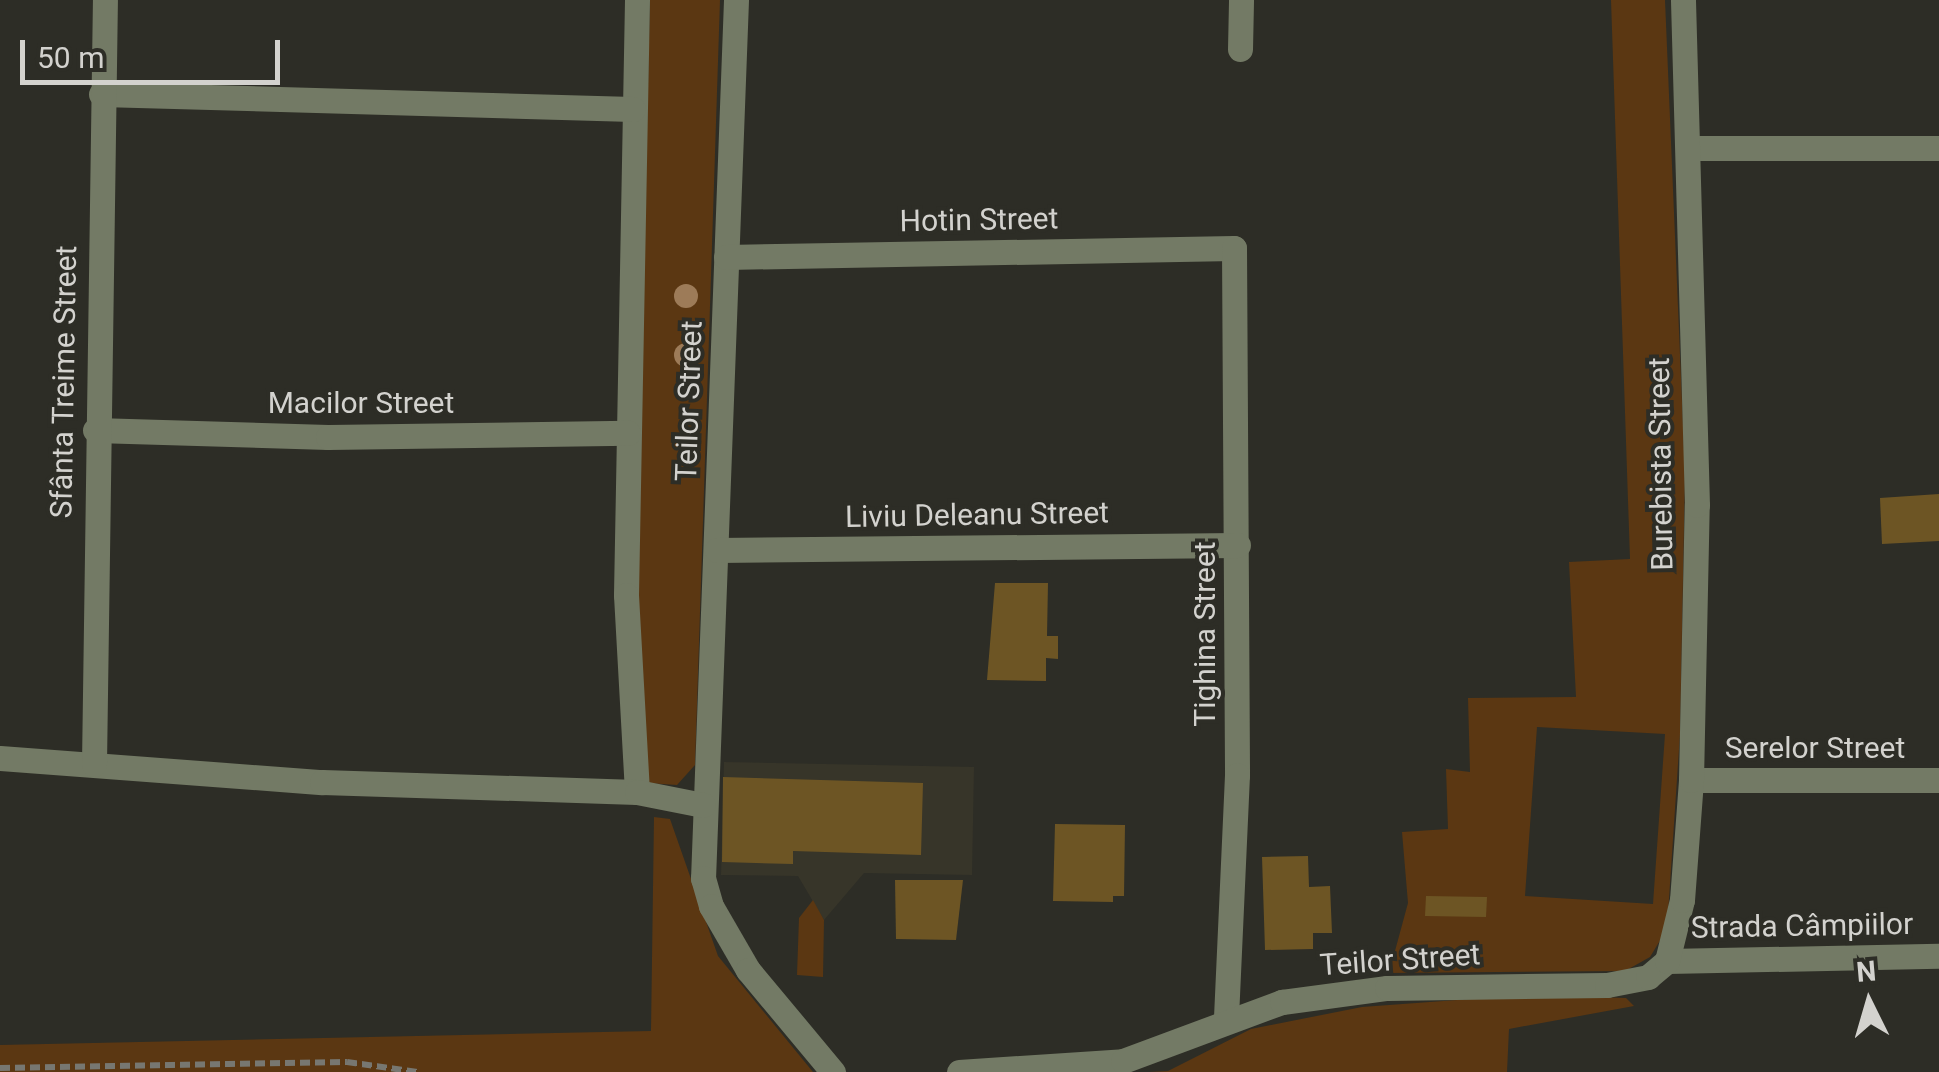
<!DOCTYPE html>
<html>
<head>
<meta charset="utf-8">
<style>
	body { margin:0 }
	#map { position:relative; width:1939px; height:1072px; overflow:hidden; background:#2d2d26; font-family:Roboto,sans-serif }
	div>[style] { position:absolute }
	.built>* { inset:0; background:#373529 }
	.green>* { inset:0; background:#5b3712 }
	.building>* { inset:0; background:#6d5524 }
	.path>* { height:6px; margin-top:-3px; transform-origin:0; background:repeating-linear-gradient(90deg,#777771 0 10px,transparent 0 15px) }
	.minor>* { height:25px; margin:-12.5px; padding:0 12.5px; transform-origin:12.5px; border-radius:12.5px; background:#737a65 }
	.trees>* { width:24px; height:24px; margin:-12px; border-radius:50%; background:#9d7b58 }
	span { translate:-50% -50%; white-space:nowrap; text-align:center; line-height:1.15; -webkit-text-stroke:8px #2d2d26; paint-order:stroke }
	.street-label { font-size:30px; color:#d3d2ce }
	.north { position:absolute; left:1819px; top:952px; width:100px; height:100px; -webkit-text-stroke:8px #2d2d26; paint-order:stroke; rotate:355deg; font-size:28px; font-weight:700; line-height:40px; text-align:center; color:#d3d2ce }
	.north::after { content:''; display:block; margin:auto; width:35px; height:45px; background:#d3d2ce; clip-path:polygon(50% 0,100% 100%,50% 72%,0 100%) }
	.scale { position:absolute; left:20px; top:40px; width:260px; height:45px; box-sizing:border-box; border:5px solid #d3d2ce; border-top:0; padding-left:12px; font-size:30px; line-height:35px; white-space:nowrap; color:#d3d2ce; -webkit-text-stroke:8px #2d2d26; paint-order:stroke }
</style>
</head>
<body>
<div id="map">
	<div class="built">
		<div style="clip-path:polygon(724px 762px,974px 767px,972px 875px,864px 873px,824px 920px,798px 876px,721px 875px)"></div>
	</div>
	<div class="green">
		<div style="clip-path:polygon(650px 0,720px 0,695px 765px,677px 785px,648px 783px,641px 700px,637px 556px)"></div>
		<div style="clip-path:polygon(evenodd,1611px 0,1665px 0,1685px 473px,1680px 734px,1667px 929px,1650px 957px,1625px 971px,1389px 973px,1408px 903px,1402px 832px,1448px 829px,1446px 769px,1470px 772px,1468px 698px,1576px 697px,1569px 562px,1630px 559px,1611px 0,1537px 727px,1665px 734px,1653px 904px,1525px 896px,1537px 727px)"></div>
		<div style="clip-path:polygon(654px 817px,670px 819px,718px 956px,813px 1072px,0 1072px,0 1045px,651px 1031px)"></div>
		<div style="clip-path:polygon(813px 900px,824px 920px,823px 977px,797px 975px,799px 918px)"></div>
		<div style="clip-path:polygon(1525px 995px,1626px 998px,1634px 1006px,1509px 1029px,1507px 1072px,1149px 1072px,1168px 1071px,1251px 1029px,1362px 1007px)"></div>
	</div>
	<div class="building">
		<div style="clip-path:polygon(1939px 494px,1939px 541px,1882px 544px,1880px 498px)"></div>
		<div style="clip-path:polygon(995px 583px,1048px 583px,1047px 636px,1058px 636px,1058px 659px,1046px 658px,1046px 681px,987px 680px)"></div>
		<div style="clip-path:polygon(723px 777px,923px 783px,921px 855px,793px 851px,793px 864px,722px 862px)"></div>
		<div style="clip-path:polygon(1055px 824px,1125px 825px,1124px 896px,1113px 896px,1113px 902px,1053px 901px)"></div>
		<div style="clip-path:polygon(1308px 856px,1309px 887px,1330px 886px,1332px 933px,1313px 933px,1313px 949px,1265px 950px,1262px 857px)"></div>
		<div style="clip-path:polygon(895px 880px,963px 880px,956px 940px,896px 939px)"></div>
		<div style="clip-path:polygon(1426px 896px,1487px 897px,1486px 917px,1425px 916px)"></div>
	</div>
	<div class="path">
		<div style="left:0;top:1068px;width:347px;rotate:-1deg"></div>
		<div style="left:347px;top:1062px;width:71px;rotate:8.1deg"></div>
	</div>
	<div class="minor">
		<div style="left:637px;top:0;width:595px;rotate:91.06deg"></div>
		<div style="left:626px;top:595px;width:197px;rotate:86.8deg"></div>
		<div style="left:736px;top:0;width:879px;rotate:92.15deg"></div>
		<div style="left:703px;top:878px;width:29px;rotate:74deg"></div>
		<div style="left:711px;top:906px;width:74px;rotate:60deg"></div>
		<div style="left:748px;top:970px;width:133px;rotate:50.2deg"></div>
		<div style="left:1240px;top:49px;width:49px;rotate:-88.8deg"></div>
		<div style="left:101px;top:94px;width:532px;rotate:1.62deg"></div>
		<div style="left:1688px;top:148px;width:251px"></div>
		<div style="left:726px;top:257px;width:508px;rotate:-1.01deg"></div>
		<div style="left:1234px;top:248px;width:527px;rotate:89.67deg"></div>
		<div style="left:1237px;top:775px;width:244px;rotate:92.6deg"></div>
		<div style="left:95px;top:430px;width:233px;rotate:1.7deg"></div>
		<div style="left:328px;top:437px;width:300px;rotate:-0.8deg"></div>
		<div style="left:717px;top:550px;width:521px;rotate:-0.55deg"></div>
		<div style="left:0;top:758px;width:323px;rotate:4.3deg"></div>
		<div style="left:322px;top:782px;width:315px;rotate:1.8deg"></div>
		<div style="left:637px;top:792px;width:67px;rotate:11.1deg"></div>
		<div style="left:94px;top:764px;width:764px;rotate:-89.18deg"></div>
		<div style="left:1691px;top:780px;width:248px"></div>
		<div style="left:1667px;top:961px;width:272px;rotate:-1.1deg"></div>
		<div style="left:959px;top:1072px;width:164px;rotate:-3.8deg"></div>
		<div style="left:1123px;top:1061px;width:170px;rotate:-20.4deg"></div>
		<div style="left:1282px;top:1002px;width:106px;rotate:-7.6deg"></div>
		<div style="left:1387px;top:988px;width:220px;rotate:-0.8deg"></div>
		<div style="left:1607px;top:985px;width:42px;rotate:-11deg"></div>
		<div style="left:1648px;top:977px;width:25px;rotate:-40deg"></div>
		<div style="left:1667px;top:961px;width:63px;rotate:-76.2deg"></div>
		<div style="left:1682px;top:900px;width:120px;rotate:-85.7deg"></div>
		<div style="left:1691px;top:780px;width:275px;rotate:-88.8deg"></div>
		<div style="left:1697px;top:505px;width:505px;rotate:-91.59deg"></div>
	</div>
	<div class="trees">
		<div style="left:686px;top:296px"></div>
		<div style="left:686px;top:355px"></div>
	</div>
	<div class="street-label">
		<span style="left:979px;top:220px;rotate:-1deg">Hotin Street</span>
		<span style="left:64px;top:382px;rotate:-89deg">Sfânta Treime Street</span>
		<span style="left:689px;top:401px;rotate:-88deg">Teilor Street</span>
		<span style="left:361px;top:403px">Macilor Street</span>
		<span style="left:1661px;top:464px;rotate:-91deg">Burebista Street</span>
		<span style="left:977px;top:515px;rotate:-1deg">Liviu Deleanu Street</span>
		<span style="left:1205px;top:634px;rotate:-90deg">Tighina Street</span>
		<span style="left:1815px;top:748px">Serelor Street</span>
		<span style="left:1802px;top:926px;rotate:-1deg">Strada Câmpiilor</span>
		<span style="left:1400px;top:960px;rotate:-4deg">Teilor Street</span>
	</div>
	<div class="north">N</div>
	<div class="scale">50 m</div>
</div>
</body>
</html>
